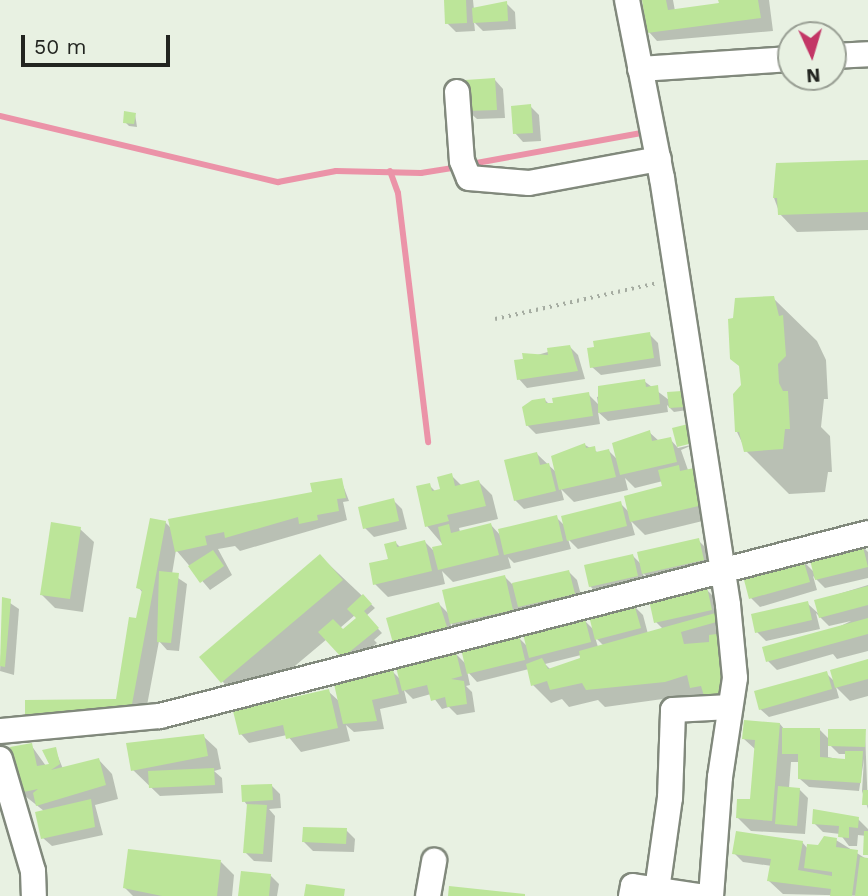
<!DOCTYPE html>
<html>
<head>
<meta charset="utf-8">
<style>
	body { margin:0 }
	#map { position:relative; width:868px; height:896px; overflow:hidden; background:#e8f1e2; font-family:"Work Sans",sans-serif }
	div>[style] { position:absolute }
	.shadow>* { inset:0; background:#0003 }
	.stream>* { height:6px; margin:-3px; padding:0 3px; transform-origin:3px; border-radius:3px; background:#eb93a8 }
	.building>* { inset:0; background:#bce599 }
	.path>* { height:3.5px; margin-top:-1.75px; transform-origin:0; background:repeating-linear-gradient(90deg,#a5aca1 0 2px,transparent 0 7px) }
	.roads { filter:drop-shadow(2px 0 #81897c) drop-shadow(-2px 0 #81897c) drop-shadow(0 2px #81897c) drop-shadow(0 -2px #81897c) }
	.minor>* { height:24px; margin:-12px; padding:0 12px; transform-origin:12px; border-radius:12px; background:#fff }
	span { translate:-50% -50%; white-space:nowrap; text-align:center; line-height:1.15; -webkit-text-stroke:6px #e8f1e2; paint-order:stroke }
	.north { position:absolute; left:777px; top:21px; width:70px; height:70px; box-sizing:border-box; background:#e8f1e2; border:2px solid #999f94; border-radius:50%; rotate:176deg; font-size:19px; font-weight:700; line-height:28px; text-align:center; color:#222520 }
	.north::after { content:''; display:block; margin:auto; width:24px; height:32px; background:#c33666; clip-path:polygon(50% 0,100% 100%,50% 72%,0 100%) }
	.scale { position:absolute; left:21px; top:35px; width:149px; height:32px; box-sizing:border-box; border:4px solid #222520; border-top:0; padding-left:9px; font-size:21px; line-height:24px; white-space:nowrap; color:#222520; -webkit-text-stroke:5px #e8f1e2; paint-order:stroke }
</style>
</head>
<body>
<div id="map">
	<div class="shadow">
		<div style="clip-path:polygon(446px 0,473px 0,474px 10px,506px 3px,515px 12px,516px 29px,483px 31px,474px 22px,475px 31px,456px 32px,447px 23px)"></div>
		<div style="clip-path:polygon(644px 0,673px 0,675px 11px,718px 5px,720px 0,769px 0,773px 31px,657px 41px,649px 32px)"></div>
		<div style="clip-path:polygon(495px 80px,503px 89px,505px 118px,477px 119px,468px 111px)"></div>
		<div style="clip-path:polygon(530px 106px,539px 115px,541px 141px,523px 142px,515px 133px)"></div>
		<div style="clip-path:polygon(135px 114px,137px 127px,129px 126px,125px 122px)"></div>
		<div style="clip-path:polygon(868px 162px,868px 230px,797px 232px,780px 214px,774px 198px)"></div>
		<div style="clip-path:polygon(773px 298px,817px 341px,826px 360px,828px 399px,824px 399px,821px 427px,830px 436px,832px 472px,828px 472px,825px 492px,789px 494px,746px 451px,737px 432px,742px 386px)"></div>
		<div style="clip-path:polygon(649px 334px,658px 343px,661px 366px,601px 375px,592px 367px)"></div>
		<div style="clip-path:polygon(569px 346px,578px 355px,585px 379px,527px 388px,519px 379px,516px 361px)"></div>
		<div style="clip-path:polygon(644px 381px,669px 400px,681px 392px,687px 410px,674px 412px,667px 405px,668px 412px,608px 421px,598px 412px,600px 424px,536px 434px,527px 425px,545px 400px,550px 405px,588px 394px,598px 404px,597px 397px)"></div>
		<div style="clip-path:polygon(649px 432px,659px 441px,670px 439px,678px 448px,695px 444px,681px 450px,688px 470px,693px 469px,707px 483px,715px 518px,645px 535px,631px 521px,635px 535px,578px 549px,568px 539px,571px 549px,514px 563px,508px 557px,511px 568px,453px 582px,442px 571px,445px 584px,388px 597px,375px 584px,396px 543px,401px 548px,425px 542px,436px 553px,444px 546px,427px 526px,429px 485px,436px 492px,442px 491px,451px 475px,462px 486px,479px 482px,492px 495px,498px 519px,459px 528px,460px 532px,491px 525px,501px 536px,556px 517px,565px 526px,620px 503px,630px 513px,664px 488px,663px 481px,635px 488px,625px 478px,628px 490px,574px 502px,561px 489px,564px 500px,524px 509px,515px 500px,537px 454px,557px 473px,585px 445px,599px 453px,609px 451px,619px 461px,614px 443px)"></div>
		<div style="clip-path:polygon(341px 480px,349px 501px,343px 502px,347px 520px,240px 551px,235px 546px,218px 549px,232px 575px,210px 590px,176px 550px,172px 574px,187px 584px,179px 651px,167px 650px,159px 641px,143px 727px,36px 724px,27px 716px,117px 700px,143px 593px,138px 587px,165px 522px,172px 529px,314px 493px)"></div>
		<div style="clip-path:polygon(393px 500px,402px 509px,407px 529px,374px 537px,365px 528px)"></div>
		<div style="clip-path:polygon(80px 529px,94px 542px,83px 612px,55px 608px,41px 594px)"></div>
		<div style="clip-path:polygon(698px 540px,707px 549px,712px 568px,652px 582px,643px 573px,646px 585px,599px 595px,590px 586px,633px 556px,642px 565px)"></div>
		<div style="clip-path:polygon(861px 545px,868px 552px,868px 578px,825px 588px,813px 576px,817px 590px,760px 607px,751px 598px,803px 561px,815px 573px)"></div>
		<div style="clip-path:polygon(evenodd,320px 556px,375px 608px,366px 616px,382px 633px,374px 640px,377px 643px,352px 665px,327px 639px,247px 706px,222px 681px,320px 556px,355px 615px,358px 618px,343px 631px,340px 628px,355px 615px)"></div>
		<div style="clip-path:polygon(569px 572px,577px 580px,583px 603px,528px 615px,522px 609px,525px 623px,465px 637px,450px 622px,454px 635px,403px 650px,395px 642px,439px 604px,450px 615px,505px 577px,512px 584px)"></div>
		<div style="clip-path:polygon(868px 585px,868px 651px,837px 659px,833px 654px,777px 670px,768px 661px,851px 621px,829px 626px,816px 613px,820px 629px,766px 641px,757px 632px,807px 603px,820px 615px,816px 601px)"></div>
		<div style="clip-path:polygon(evenodd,706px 589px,715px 598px,743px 702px,710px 705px,699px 694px,605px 707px,598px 700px,569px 707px,562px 699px,551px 703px,533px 685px,529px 669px,477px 682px,467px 671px,470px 685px,466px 686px,472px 692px,475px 712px,457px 715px,449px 707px,442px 709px,431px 694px,413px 699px,404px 690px,407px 703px,380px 709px,384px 729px,354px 732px,346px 725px,350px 741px,301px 752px,287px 735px,249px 743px,241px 734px,328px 691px,340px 702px,393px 672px,402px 681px,456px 654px,466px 664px,518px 637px,528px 647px,585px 621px,595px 631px,634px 606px,643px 615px,648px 634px,663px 629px,656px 622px,706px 589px,595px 637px,604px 646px,598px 647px,595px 637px,706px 589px,581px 655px,581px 659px,551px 670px,545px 664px,581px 655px)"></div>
		<div style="clip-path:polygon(4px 599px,19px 609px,14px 675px,0 671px)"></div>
		<div style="clip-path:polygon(868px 661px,868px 696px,850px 701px,836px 687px,839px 698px,769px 717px,760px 709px,826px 673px,835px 682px)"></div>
		<div style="clip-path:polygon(evenodd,780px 724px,785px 730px,819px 729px,830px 740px,865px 731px,868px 809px,862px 791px,864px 759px,859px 791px,809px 787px,800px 779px,800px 762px,791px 762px,789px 788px,799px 789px,808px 798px,805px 834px,751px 831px,737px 817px,751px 801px,756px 750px,744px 739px,780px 724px,828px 743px,839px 754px,847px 754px,847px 761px,828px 757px,828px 743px)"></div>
		<div style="clip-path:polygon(203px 736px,217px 749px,221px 769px,214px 771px,222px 778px,223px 793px,160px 796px,133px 770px,128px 744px)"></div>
		<div style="clip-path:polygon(31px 745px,46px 766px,51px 765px,55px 749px,63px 769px,99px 760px,112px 774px,118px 799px,95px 805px,103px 835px,52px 846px,43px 838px,44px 811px,20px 792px)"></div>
		<div style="clip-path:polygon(271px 785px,280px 794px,281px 808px,269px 809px,275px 816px,272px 862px,254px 861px,245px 852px,248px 806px,244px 801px)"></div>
		<div style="clip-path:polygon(858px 819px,868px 829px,868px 857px,867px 836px,858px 835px,857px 846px,849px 846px,840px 834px,823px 832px,814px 823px)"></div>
		<div style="clip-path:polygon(346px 830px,355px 839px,354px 852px,313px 851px,304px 842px)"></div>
		<div style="clip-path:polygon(836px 840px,868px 860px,868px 896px,783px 894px,769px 881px,772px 866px,743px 862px,734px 853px,802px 842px,808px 849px)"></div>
		<div style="clip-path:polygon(221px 862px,234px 875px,232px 896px,133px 896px,125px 888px)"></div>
		<div style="clip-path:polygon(270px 875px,279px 884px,277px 896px,240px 896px)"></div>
	</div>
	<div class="stream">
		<div style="left:0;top:116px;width:286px;rotate:13.4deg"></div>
		<div style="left:278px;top:182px;width:59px;rotate:-10.7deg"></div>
		<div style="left:336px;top:171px;width:85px;rotate:1.3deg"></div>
		<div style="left:421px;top:173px;width:39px;rotate:-9deg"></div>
		<div style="left:471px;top:164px;width:173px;rotate:-10.3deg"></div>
		<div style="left:390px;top:171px;width:23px;rotate:70deg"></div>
		<div style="left:398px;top:193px;width:251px;rotate:83.1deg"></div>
	</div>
	<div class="building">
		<div style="clip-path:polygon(444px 0,466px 0,467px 23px,445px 24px)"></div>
		<div style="clip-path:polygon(642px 0,666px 0,668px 10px,719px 3px,718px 0,758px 0,761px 18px,647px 33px)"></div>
		<div style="clip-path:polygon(507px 1px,508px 21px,473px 23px,472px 8px)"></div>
		<div style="clip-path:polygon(495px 78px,497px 110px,467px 111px,465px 80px)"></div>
		<div style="clip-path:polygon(531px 104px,533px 133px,513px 134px,511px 106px)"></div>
		<div style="clip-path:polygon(124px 111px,136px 113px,134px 124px,123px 123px)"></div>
		<div style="clip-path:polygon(868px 160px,868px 212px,778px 215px,777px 198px,773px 198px,776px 163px)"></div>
		<div style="clip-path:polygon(774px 296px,779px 316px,783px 315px,786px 356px,778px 364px,779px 383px,783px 391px,788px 391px,790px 429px,785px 429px,783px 449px,744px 452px,739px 432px,735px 432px,733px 394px,741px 385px,739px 366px,730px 359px,728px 319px,733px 318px,735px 298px)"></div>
		<div style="clip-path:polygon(650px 332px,654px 358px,590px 368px,587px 348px,594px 347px,593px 341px)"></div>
		<div style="clip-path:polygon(570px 345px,578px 371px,517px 380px,514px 360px,523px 359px,522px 353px,548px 355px,547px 348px)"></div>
		<div style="clip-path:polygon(645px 379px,646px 387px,658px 385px,660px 404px,598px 413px,598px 386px)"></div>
		<div style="clip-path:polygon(682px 391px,684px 407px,669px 408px,667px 392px)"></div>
		<div style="clip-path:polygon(589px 392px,593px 416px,526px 426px,522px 407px,532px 400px,545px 398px,546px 403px,553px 403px,552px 398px)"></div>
		<div style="clip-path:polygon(688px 424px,693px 443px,677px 447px,672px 428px)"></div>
		<div style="clip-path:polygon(650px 430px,652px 441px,671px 437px,677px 462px,620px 475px,612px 443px)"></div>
		<div style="clip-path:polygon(585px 443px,586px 448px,595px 446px,596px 452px,609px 449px,616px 477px,559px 490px,551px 456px)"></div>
		<div style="clip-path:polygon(537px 452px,540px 465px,549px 463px,556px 491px,514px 501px,504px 460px)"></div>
		<div style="clip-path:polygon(679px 465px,680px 471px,694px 468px,703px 505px,630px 522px,624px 496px,662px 486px,658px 470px)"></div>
		<div style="clip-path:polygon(452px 473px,455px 486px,479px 480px,486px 506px,447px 515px,449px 521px,425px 527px,416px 486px,430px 483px,432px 491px,440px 489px,437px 477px)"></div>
		<div style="clip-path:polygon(342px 478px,346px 498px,337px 499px,339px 511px,317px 515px,318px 520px,299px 524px,298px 517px,225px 538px,224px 532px,205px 536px,207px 545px,175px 552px,168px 519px,312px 492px,310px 483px)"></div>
		<div style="clip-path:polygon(394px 498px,399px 521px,363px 529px,358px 507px)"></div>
		<div style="clip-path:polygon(621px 501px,627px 526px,567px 541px,561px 516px)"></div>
		<div style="clip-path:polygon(557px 515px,563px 541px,504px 555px,498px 529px)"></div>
		<div style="clip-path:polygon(150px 518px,166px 521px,130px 715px,25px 716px,25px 700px,116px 699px,129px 617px,136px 618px,142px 590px,136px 588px)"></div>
		<div style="clip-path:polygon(51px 522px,81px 527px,70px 599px,40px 595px)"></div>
		<div style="clip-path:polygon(491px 523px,499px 555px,438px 570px,432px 547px,442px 545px,438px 527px,449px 524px,451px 533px)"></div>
		<div style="clip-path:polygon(699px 538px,704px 560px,642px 574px,637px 552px)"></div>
		<div style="clip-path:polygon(425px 540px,432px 571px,373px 585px,369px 563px,388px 559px,384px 544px,396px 541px,397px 547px)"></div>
		<div style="clip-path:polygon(862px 543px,868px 567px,815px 580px,809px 556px)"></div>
		<div style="clip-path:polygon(213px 550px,224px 566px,200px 583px,188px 566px)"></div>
		<div style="clip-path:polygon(320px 554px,343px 580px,221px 683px,199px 657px)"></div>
		<div style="clip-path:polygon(633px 554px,638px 576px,589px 587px,584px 565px)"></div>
		<div style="clip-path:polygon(803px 559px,810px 582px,749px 599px,743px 576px)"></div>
		<div style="clip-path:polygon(569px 570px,575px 594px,518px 607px,512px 583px)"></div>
		<div style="clip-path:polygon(159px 571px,179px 573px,171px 643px,157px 642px)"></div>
		<div style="clip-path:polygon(505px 575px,513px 610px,450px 624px,442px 590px)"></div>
		<div style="clip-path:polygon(868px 586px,868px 605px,819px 618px,814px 600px)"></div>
		<div style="clip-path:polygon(707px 587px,712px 610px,654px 623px,649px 600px)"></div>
		<div style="clip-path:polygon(363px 594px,372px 604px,364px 611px,379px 628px,342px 658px,318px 632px,333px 619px,343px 629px,356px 618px,347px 609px)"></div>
		<div style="clip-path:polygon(2px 597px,11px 599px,5px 667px,0 666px)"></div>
		<div style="clip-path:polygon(808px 601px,812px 620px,755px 633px,751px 614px)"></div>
		<div style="clip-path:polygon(439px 602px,447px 627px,393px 643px,386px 618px)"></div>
		<div style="clip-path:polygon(634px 604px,641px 628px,595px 640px,589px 616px)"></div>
		<div style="clip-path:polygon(719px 612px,720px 621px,681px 632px,684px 644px,709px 642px,709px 635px,724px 633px,725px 690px,717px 694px,704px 696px,701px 686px,690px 688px,687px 675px,665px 682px,586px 690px,582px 683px,550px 690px,547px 681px,531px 686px,526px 664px,542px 658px,548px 669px,580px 658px,579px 651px)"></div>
		<div style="clip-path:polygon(868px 618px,868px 634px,766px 662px,762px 647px)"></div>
		<div style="clip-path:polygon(585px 619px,591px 642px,529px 658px,523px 634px)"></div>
		<div style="clip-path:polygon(519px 635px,525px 660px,467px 674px,461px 649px)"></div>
		<div style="clip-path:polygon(456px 652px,462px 676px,451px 679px,464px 681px,467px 704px,447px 707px,445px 697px,431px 701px,427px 685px,402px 691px,396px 667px)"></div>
		<div style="clip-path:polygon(868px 659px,868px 679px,835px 688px,830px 670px)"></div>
		<div style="clip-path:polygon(393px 670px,399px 694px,372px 700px,377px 721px,343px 724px,334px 684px)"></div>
		<div style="clip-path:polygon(827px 671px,832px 689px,759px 710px,754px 691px)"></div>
		<div style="clip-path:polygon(329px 689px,338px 728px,286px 739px,283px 725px,239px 735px,233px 711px)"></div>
		<div style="clip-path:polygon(744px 720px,780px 723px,772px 821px,736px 818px,737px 799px,750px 799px,755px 740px,742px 739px)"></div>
		<div style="clip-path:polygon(782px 728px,820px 728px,820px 757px,845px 759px,845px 751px,863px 751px,861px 783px,798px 779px,798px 754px,782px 754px)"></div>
		<div style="clip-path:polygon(828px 729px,866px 729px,865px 747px,828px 746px)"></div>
		<div style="clip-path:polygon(204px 734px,208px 756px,131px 771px,126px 743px)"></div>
		<div style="clip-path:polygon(32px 743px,37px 766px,49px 764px,42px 750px,56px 747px,60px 764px,51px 770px,99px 758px,106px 785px,36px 806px,33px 793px,38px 789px,19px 793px,10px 747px)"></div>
		<div style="clip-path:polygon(214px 768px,215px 785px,149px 788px,148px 771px)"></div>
		<div style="clip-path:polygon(272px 784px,273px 800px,242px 802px,241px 785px)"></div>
		<div style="clip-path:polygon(778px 786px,800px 788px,797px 826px,775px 824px)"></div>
		<div style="clip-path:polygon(863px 790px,868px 790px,868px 805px,862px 805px)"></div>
		<div style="clip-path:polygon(91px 799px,95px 827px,41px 839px,35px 812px)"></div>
		<div style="clip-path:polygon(247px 804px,267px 805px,263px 854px,243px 853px)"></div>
		<div style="clip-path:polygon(813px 809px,859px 817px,858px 828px,849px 827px,849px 838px,838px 837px,839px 826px,812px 824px)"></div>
		<div style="clip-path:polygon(303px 827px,347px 828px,346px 844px,302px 842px)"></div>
		<div style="clip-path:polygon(736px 831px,803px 841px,798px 870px,832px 876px,832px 872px,804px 868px,807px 844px,818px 845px,824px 836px,837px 838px,836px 847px,858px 850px,852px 896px,830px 896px,831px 889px,767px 881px,771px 859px,732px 854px)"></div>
		<div style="clip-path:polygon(864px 831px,868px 831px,868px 855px,863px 855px)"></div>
		<div style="clip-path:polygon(128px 849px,221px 860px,217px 896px,162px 896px,123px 888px)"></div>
		<div style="clip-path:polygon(860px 857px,868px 858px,868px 896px,855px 896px)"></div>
		<div style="clip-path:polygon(241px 871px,271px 874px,269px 896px,238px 896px)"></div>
		<div style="clip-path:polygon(306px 884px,345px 889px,344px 896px,304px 896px)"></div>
		<div style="clip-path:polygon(449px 886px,525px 894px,525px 896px,448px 896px)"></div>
	</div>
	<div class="path">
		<div style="left:495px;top:319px;width:167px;rotate:-12.5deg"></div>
	</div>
	<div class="roads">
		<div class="minor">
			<div style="left:627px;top:0;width:181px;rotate:78.9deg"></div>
			<div style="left:662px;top:178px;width:432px;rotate:81.2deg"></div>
			<div style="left:728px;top:605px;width:73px;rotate:84.5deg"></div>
			<div style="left:735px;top:678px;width:100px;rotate:98.6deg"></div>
			<div style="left:720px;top:777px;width:119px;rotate:94.3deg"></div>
			<div style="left:833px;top:56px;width:35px;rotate:-3deg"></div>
			<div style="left:640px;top:69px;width:151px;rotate:-3.8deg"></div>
			<div style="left:457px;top:92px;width:69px;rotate:85.9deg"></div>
			<div style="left:462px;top:161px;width:18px;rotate:68deg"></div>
			<div style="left:469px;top:178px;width:60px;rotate:4.8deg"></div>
			<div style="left:529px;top:183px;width:132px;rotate:-10.5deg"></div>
			<div style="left:0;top:731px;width:161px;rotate:-5.4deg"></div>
			<div style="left:160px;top:716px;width:731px;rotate:-14.49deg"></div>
			<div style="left:0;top:759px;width:117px;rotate:73.6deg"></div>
			<div style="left:33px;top:871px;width:25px;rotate:88deg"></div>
			<div style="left:657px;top:890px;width:93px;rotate:-82deg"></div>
			<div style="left:670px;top:798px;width:88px;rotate:-88deg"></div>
			<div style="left:673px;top:710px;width:57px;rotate:-3deg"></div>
			<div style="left:428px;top:896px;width:36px;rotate:-80deg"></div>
			<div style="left:631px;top:896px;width:10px;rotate:-79deg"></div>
			<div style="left:633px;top:886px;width:67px;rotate:8.6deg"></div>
		</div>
	</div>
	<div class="north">N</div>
	<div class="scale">50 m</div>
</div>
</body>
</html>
